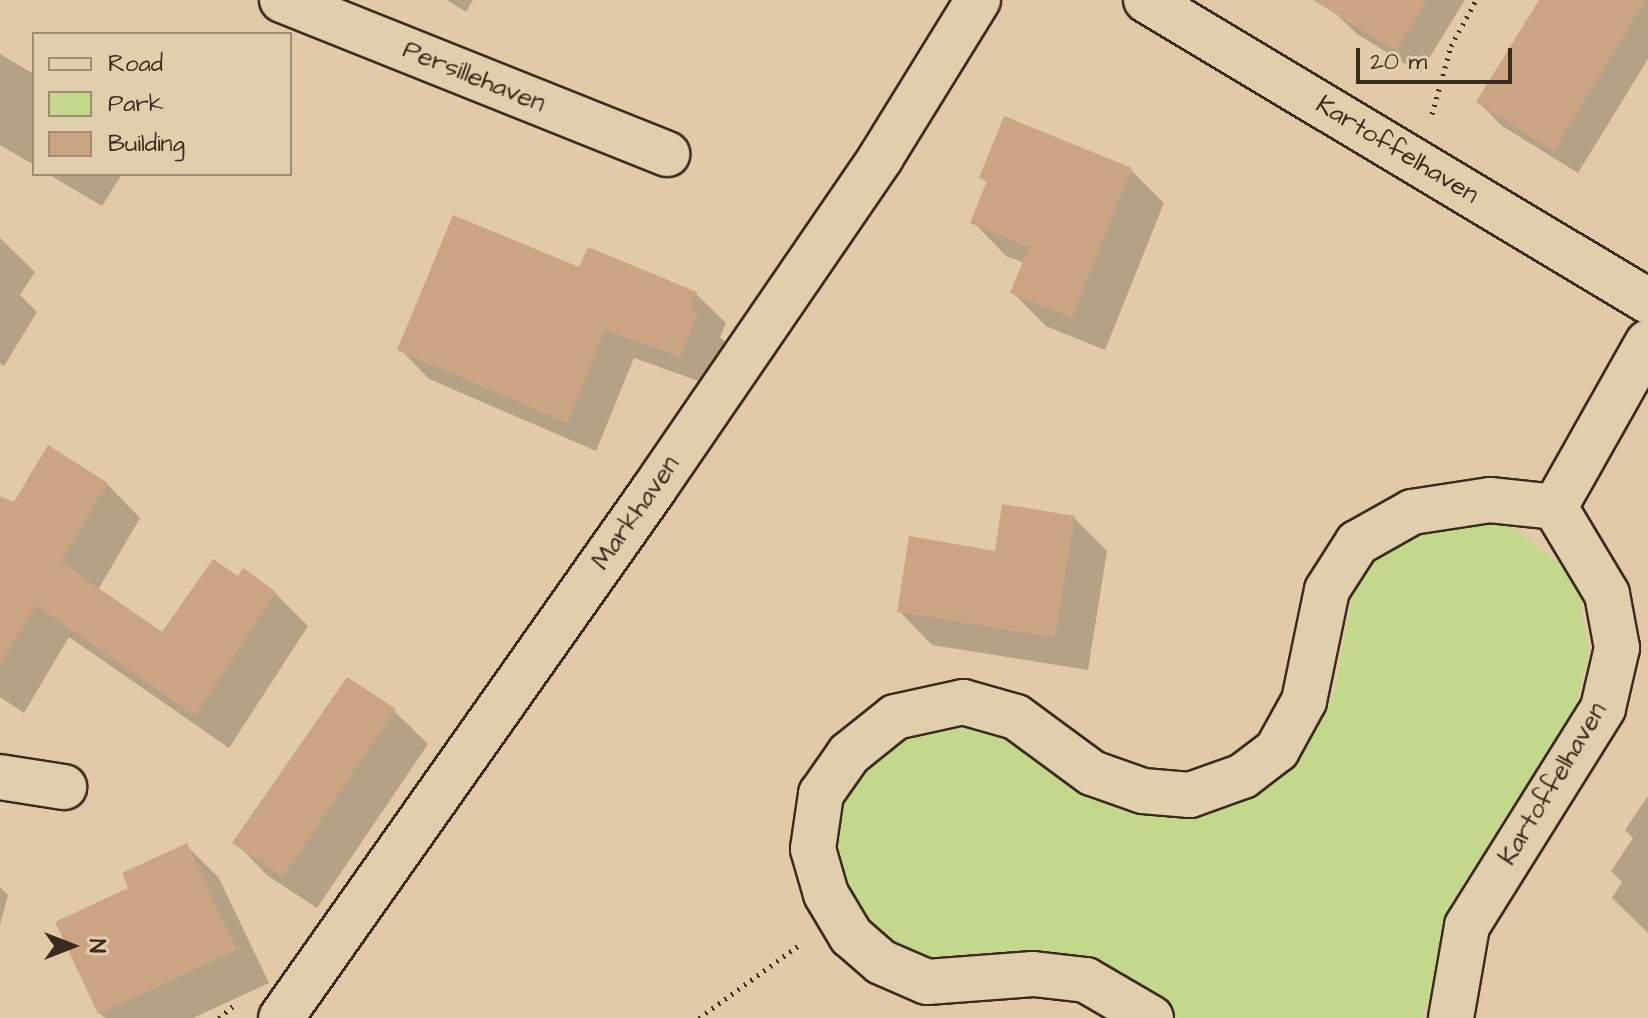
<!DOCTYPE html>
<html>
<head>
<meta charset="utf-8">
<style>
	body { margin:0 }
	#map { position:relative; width:1648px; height:1018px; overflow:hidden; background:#e2caa8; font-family:"Architects Daughter",sans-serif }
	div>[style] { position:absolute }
	.green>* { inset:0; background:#c3d88d }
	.shadow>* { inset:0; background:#0003 }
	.building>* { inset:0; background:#cba484 }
	.path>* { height:5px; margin-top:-2.5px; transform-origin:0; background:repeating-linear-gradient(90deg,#3b2a1e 0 2px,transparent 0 8px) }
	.roads { filter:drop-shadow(2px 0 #3b2a1e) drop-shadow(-2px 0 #3b2a1e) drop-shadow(0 2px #3b2a1e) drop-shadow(0 -2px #3b2a1e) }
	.street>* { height:44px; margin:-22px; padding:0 22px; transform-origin:22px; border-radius:22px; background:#e1ceac }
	span { translate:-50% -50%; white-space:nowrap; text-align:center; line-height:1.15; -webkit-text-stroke:7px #e1ceac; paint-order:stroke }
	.street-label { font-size:26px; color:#3b2a1e }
	.legend { position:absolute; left:32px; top:32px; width:260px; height:144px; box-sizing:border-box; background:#e1ceac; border:2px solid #9f8c73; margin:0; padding:10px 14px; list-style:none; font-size:24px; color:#3b2a1e }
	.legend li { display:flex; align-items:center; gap:16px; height:40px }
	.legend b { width:40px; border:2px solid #9f8c73 }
	.north { position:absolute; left:32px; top:906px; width:80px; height:80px; -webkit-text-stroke:6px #e1ceac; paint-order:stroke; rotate:90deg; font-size:22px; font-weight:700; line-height:32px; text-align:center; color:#3b2a1e }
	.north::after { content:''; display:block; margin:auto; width:28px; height:36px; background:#3b2a1e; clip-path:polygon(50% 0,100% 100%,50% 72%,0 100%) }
	.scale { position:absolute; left:1356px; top:48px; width:156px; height:36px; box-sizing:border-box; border:4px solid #3b2a1e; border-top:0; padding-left:10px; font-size:24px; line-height:28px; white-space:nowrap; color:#3b2a1e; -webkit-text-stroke:6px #e1ceac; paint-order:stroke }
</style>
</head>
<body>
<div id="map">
	<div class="green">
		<div style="clip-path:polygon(1481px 520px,1512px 528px,1563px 565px,1580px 593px,1589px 656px,1574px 709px,1453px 900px,1442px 929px,1436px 983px,1422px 1018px,1178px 1018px,1149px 990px,1089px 959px,1055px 953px,925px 963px,897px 951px,852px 908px,836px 848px,839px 817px,851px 788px,894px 743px,923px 731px,954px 727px,985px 731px,1014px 742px,1090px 798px,1122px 810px,1189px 815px,1223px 807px,1282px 774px,1323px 720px,1335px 688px,1352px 595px,1369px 567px,1391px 545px,1419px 529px)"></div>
	</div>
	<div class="shadow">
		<div style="clip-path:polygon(447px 0,473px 0,466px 12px)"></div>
		<div style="clip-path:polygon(1340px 0,1465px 0,1420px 73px,1357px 34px,1333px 11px)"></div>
		<div style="clip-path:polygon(1541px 0,1648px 0,1648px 59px,1578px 173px,1502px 126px,1478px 102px)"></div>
		<div style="clip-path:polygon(0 54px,34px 74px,34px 165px,0 145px)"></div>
		<div style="clip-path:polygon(1131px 170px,1164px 203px,1105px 350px,1046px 326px,1013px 293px,1025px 263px,1006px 256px,973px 222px,988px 184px,981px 177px)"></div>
		<div style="clip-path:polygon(48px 174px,122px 174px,102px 206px)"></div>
		<div style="clip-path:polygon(0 238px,35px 272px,20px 295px,37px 312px,4px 366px,0 363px)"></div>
		<div style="clip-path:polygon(580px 270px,696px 294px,726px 323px,720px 337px,726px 343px,710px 385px,634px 358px,596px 451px,429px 379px,400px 349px)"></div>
		<div style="clip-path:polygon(107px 484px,140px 518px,98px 590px,162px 634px,238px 579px,275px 593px,308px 626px,229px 748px,69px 637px,24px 713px,0 697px,0 498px,15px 504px)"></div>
		<div style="clip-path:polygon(1074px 518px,1107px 551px,1088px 670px,932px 645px,899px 611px,997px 553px)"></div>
		<div style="clip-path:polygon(394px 711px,428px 744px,317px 908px,268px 876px,235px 842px)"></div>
		<div style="clip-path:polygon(1648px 796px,1648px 933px,1612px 898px,1622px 882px,1611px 871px,1633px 838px,1625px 830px)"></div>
		<div style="clip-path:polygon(186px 845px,219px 878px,269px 983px,193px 1018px,105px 1018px,99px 1013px,131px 889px)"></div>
		<div style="clip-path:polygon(0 887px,8px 895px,0 925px)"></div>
	</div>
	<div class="building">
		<div style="clip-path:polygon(1313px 0,1427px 0,1396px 51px)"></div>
		<div style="clip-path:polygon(1539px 0,1646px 0,1554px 151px,1476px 102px)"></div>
		<div style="clip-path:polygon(1004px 116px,1132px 168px,1072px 318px,1010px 293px,1029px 247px,970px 223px,987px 181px,979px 178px)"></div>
		<div style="clip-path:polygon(453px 215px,579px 267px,588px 247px,697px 292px,690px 309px,698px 312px,680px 357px,605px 330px,567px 423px,397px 350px)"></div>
		<div style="clip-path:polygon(48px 445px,108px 483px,61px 562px,162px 632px,213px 559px,238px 576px,243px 568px,276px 592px,195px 716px,36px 605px,0 665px,0 496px,14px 502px)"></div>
		<div style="clip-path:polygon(1002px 504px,1075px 516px,1055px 638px,897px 612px,909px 536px,995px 551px)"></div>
		<div style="clip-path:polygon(347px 677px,396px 709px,283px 877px,232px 843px)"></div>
		<div style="clip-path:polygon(187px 843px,237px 950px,98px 1014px,55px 922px,128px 888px,122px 873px)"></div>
	</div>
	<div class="path">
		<div style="left:1432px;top:114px;width:71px;rotate:-74.4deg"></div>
		<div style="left:1451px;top:46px;width:52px;rotate:-61.5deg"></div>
		<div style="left:219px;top:1018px;width:18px;rotate:-41deg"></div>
		<div style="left:699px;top:1018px;width:124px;rotate:-36.1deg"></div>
	</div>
	<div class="roads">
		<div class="street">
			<div style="left:282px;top:0;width:415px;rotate:21.8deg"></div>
			<div style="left:1146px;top:0;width:585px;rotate:30.95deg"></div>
			<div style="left:1555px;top:507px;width:189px;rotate:-60.6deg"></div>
			<div style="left:0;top:777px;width:65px;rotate:8.9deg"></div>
			<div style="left:281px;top:1018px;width:647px;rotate:-54.81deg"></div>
			<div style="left:654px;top:489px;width:402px;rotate:-55.6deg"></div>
			<div style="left:881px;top:157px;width:185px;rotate:-58.3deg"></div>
			<div style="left:1151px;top:1018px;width:75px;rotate:-149.7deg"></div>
			<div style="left:1086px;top:980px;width:53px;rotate:-173.5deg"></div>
			<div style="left:1033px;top:974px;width:106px;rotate:175.7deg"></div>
			<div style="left:927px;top:982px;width:50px;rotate:-156.5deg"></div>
			<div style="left:881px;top:962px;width:40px;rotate:-139deg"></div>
			<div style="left:851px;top:936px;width:49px;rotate:-120.8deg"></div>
			<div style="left:826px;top:894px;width:47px;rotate:-106.1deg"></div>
			<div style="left:813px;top:849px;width:56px;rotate:-81.7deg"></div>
			<div style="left:821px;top:794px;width:49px;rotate:-55deg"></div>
			<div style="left:849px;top:754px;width:59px;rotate:-38.8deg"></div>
			<div style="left:895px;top:717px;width:70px;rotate:-12.4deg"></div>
			<div style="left:963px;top:702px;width:55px;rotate:15.8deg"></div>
			<div style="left:1016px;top:717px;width:94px;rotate:36.4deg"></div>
			<div style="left:1092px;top:773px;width:54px;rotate:19.4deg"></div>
			<div style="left:1143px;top:791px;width:47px;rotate:4.9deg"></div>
			<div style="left:1190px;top:795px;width:56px;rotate:-19.7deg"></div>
			<div style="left:1243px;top:776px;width:43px;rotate:-37.4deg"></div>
			<div style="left:1277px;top:750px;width:56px;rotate:-61.1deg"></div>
			<div style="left:1304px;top:701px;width:113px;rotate:-78.3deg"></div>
			<div style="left:1327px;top:590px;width:56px;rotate:-57.4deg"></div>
			<div style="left:1357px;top:543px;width:63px;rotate:-29.4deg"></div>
			<div style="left:1412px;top:512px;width:79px;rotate:-8.7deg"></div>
			<div style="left:1490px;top:500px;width:65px;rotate:6.1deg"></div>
			<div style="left:1451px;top:1018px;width:93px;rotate:-80.1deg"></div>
			<div style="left:1467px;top:926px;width:257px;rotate:-58deg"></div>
			<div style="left:1603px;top:708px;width:62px;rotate:-76.9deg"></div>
			<div style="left:1617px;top:648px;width:55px;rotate:-100.5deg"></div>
			<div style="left:1607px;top:594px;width:101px;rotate:-120.9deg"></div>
		</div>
	</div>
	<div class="street-label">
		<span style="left:474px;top:77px;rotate:22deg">Persillehaven</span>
		<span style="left:1397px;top:150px;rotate:31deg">Kartoffelhaven</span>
		<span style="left:636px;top:513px;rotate:-55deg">Markhaven</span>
		<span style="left:1553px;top:784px;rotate:-59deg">Kartoffelhaven</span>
	</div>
	<ul class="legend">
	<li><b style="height:10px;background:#e1ceac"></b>Road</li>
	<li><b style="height:22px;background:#c3d88d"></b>Park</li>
	<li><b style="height:22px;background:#cba484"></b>Building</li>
	</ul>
	<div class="north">N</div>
	<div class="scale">20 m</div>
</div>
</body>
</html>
